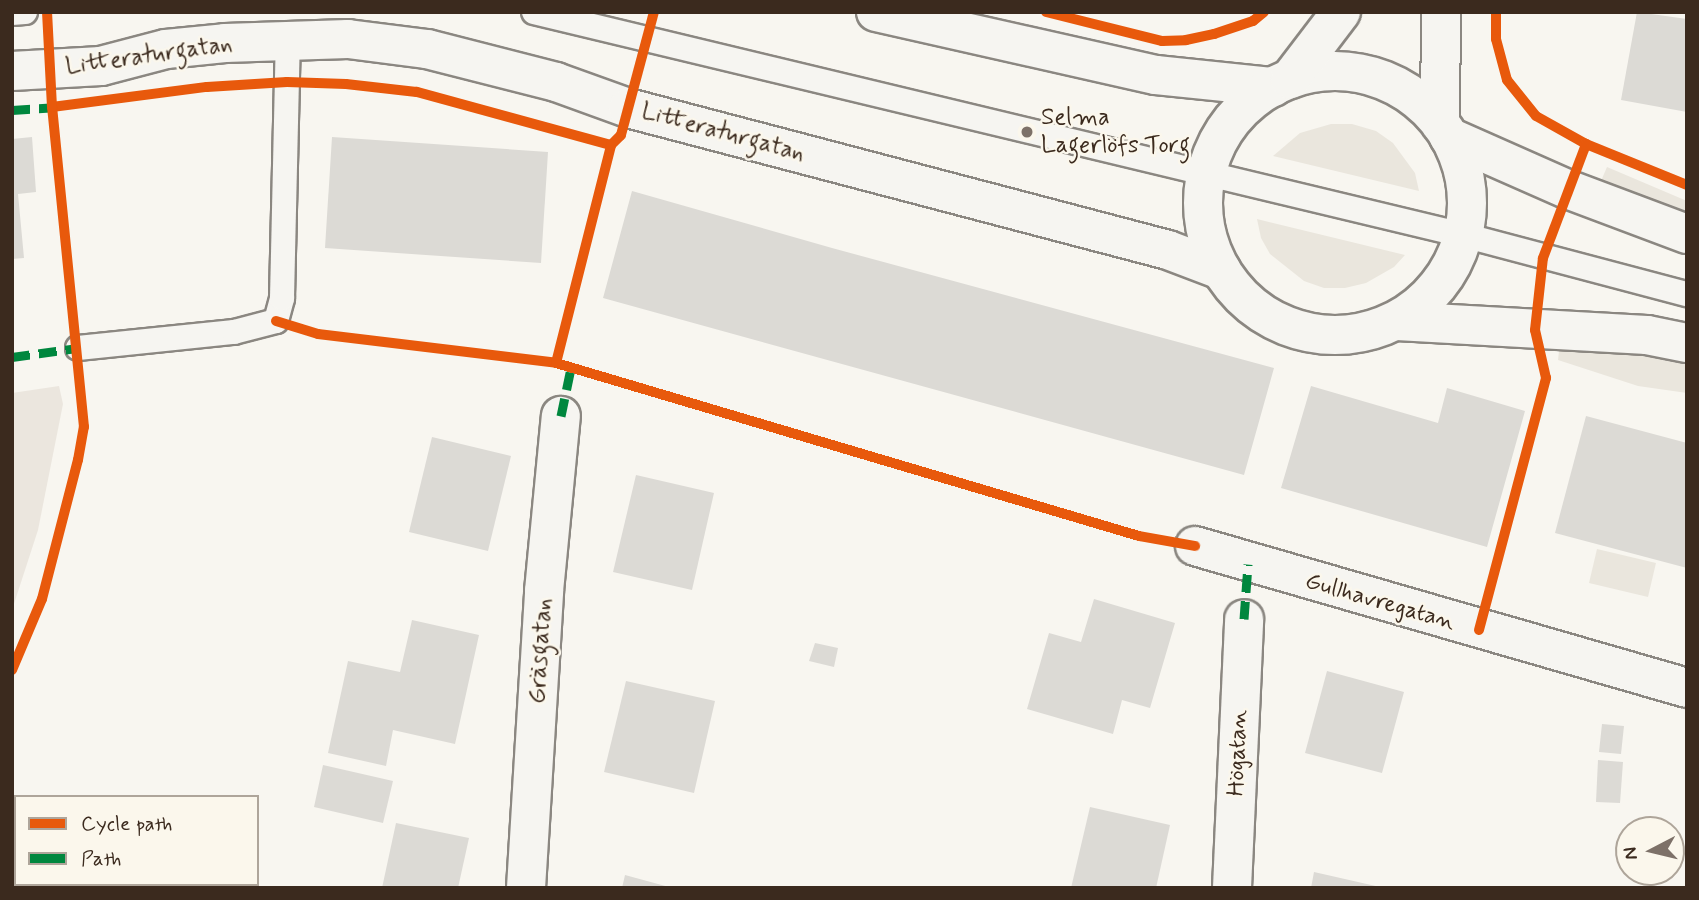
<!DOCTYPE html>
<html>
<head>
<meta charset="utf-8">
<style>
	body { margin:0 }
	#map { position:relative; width:1699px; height:900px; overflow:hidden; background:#f8f6f0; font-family:Mynerve,sans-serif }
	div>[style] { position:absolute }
	.built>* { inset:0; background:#ebe6de }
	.green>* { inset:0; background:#eae6dd }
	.building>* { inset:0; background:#dcdad5 }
	.roads { filter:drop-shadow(2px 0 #8b8781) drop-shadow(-2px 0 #8b8781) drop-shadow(0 2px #8b8781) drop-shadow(0 -2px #8b8781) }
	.service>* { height:24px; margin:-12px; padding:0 12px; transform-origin:12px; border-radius:12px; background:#f6f5f1 }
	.minor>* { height:38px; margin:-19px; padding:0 19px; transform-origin:19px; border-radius:19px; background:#f6f5f1 }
	.tertiary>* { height:38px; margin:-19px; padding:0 19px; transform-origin:19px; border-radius:19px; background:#f6f5f1 }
	.tertiary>.ring { margin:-19px; padding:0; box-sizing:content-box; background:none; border:38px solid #f6f5f1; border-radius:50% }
	.quiet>* { height:9px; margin-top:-4.5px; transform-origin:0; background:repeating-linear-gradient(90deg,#00873e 0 18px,transparent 0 27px) }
	.cycleway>* { height:10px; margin:-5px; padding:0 5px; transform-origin:5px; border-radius:5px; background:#e8590c }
	.dots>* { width:19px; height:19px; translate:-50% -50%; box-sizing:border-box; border:4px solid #fbf7ec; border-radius:50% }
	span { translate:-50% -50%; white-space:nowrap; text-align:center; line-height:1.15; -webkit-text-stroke:5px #fbf7ec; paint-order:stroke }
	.street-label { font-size:24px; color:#3b2a1e }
	.poi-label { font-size:24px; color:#3b2a1e }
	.left { translate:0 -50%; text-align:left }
	.frame { position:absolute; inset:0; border:14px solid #3b2a1e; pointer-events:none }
	.legend { position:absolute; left:14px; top:795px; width:245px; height:91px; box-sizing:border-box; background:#fbf7ec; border:2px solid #aea59a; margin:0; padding:9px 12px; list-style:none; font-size:21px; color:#3b2a1e }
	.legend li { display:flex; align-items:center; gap:14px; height:35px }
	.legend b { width:35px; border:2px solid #aea59a }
	.north { position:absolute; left:1615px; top:816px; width:70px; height:70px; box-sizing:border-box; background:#fbf7ec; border:2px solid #aea59a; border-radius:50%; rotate:263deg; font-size:19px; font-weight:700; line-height:28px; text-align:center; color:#3b2a1e }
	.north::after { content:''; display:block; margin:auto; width:24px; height:32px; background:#7d7168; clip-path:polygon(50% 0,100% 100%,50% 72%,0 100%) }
</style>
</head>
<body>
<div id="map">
	<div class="built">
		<div style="clip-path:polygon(59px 386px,63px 404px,38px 530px,12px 610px,12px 393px)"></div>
	</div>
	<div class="green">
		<div style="clip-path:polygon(1331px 124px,1352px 124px,1376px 131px,1393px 143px,1415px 173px,1419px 191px,1273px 156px,1300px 133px)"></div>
		<div style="clip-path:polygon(1607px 167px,1687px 201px,1687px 216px,1601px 181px)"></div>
		<div style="clip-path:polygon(1257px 219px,1405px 255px,1394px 267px,1366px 283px,1345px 288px,1324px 288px,1304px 281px,1270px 254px,1261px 238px)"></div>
		<div style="clip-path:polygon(1588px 350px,1687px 361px,1687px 393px,1638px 386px,1558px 360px,1559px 351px)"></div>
		<div style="clip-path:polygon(1597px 549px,1656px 563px,1648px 597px,1589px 583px)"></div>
	</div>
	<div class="building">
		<div style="clip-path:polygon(1637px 12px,1687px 19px,1687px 112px,1621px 100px)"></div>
		<div style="clip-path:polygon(32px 137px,36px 192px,18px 194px,24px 258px,12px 259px,12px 139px)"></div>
		<div style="clip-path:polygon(332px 137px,548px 152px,541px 263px,325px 248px)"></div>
		<div style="clip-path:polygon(632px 191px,832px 248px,1274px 368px,1244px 475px,603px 298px)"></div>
		<div style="clip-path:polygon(1311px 386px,1438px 423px,1447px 388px,1525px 411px,1487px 547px,1281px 488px)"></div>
		<div style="clip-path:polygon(1586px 416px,1687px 443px,1687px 568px,1555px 533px)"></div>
		<div style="clip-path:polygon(432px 437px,511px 456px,488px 551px,409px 532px)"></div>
		<div style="clip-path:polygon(636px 475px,714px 493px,692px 590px,613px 572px)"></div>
		<div style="clip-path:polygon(1094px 599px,1175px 623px,1150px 708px,1122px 700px,1113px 734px,1027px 709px,1049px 633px,1081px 642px)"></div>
		<div style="clip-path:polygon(412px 620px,479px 635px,455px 744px,393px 730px,386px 766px,328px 753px,348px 661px,400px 672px)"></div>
		<div style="clip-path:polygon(815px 643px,838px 648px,834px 667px,809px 661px)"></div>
		<div style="clip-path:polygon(1327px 671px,1404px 692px,1382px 773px,1305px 753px)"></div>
		<div style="clip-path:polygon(626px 681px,715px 701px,694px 793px,604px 772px)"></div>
		<div style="clip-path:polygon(1602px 724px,1624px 726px,1621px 754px,1599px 752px)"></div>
		<div style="clip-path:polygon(1598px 760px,1623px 762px,1620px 803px,1596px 802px)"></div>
		<div style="clip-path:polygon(323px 765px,393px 781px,383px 823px,314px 807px)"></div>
		<div style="clip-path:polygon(1090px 807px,1170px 825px,1156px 888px,1071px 888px)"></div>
		<div style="clip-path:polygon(396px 823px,469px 838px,458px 888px,382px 888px)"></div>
		<div style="clip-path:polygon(1314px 872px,1380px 887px,1380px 888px,1311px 888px)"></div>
		<div style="clip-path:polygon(625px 875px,669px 887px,669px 888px,622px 888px)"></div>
	</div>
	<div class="roads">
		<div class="service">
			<div style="left:534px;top:12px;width:955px;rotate:13.5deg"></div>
			<div style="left:1463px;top:235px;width:232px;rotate:14.8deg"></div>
			<div style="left:12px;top:13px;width:13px;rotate:-4deg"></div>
			<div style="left:78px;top:348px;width:157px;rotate:-5.9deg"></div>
			<div style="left:234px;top:332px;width:43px;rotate:-14.7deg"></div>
			<div style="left:276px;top:321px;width:24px;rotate:-75deg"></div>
			<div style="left:282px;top:298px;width:258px;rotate:-88.7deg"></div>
		</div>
		<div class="minor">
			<div style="left:1195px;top:546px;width:512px;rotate:16.1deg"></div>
			<div style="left:526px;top:888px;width:298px;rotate:-86.5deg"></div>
			<div style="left:544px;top:591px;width:176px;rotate:-84.5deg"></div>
			<div style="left:1232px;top:888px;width:269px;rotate:-87.4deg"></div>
		</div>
		<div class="tertiary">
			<div style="left:876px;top:12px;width:287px;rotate:12.7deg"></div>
			<div style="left:1156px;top:75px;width:118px;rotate:5.9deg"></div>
			<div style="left:12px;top:71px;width:89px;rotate:-3.2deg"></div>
			<div style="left:101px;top:66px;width:67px;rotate:-14.7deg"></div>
			<div style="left:166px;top:49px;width:59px;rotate:-5.8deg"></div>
			<div style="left:225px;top:43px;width:123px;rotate:-1.9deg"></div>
			<div style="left:348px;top:39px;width:80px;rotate:7.2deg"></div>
			<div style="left:427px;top:49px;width:133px;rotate:14.3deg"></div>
			<div style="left:556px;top:82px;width:77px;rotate:19.9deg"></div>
			<div style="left:628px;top:108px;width:558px;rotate:14.73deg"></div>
			<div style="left:1168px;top:250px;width:57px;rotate:20.7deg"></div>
			<div class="ring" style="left:1203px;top:71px;width:226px;height:226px"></div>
			<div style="left:1290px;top:79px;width:84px;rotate:-52.7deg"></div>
			<div style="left:1440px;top:123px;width:111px;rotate:-89.5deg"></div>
			<div style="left:1449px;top:137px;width:129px;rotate:23.8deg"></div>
			<div style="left:1567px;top:189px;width:128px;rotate:20.6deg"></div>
			<div style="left:1397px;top:321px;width:250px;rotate:3.2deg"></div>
			<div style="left:1647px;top:335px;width:41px;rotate:11.3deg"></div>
		</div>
	</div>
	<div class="quiet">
		<div style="left:12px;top:110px;width:46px;rotate:-3.7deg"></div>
		<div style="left:12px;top:357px;width:67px;rotate:-7.8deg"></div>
		<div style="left:561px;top:416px;width:49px;rotate:-78.2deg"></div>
		<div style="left:1244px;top:619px;width:55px;rotate:-85.8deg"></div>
	</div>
	<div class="cycleway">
		<div style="left:1046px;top:12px;width:120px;rotate:14deg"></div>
		<div style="left:1162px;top:41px;width:24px;rotate:-2deg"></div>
		<div style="left:1186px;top:40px;width:29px;rotate:-12deg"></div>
		<div style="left:1214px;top:34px;width:41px;rotate:-18.4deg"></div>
		<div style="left:1253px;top:21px;width:14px;rotate:-39deg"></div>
		<div style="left:1496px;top:12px;width:27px;rotate:90deg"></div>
		<div style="left:1496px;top:39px;width:42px;rotate:75deg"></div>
		<div style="left:1507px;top:80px;width:46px;rotate:51.1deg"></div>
		<div style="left:1536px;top:116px;width:57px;rotate:29.2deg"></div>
		<div style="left:1586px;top:144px;width:109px;rotate:22.1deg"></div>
		<div style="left:52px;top:107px;width:156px;rotate:-7.4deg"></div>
		<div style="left:207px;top:87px;width:80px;rotate:-3.6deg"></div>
		<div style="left:287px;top:82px;width:59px;rotate:1.9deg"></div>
		<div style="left:346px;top:84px;width:71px;rotate:6.4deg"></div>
		<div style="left:417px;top:92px;width:201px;rotate:15.3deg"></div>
		<div style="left:276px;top:321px;width:44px;rotate:17.2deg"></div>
		<div style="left:318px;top:334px;width:240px;rotate:6.9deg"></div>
		<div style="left:556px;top:363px;width:608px;rotate:16.53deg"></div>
		<div style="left:1139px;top:536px;width:57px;rotate:10.1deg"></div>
		<div style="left:556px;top:363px;width:225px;rotate:-75.8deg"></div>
		<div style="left:611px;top:145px;width:14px;rotate:-45deg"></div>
		<div style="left:621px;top:135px;width:127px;rotate:-75deg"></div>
		<div style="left:1479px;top:630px;width:261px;rotate:-75.1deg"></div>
		<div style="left:1546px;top:378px;width:49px;rotate:-102.9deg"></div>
		<div style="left:1535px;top:330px;width:72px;rotate:-83.7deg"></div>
		<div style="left:1543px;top:258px;width:122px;rotate:-69.3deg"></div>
		<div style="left:12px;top:670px;width:77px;rotate:-67.1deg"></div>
		<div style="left:42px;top:599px;width:144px;rotate:-75.5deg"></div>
		<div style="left:78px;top:460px;width:34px;rotate:-80deg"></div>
		<div style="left:84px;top:427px;width:322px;rotate:-95.7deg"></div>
		<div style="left:52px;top:107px;width:95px;rotate:-93deg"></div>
	</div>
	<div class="dots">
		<div style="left:1027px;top:132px;background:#7d7168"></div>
	</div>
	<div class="street-label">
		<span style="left:149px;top:56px;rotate:-8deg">Litteraturgatan</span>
		<span style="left:723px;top:133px;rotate:15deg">Litteraturgatan</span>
		<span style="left:1380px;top:602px;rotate:16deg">Gullhavregatan</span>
		<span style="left:541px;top:651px;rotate:-86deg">Gräsgatan</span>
		<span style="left:1238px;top:753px;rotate:-88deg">Högatan</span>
	</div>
	<div class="poi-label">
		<span class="left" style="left:1041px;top:132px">Selma<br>Lagerlöfs Torg</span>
	</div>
	<div class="frame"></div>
	<ul class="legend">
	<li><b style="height:9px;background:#e8590c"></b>Cycle path</li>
	<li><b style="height:9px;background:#00873e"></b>Path</li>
	</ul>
	<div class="north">N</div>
</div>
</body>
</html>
